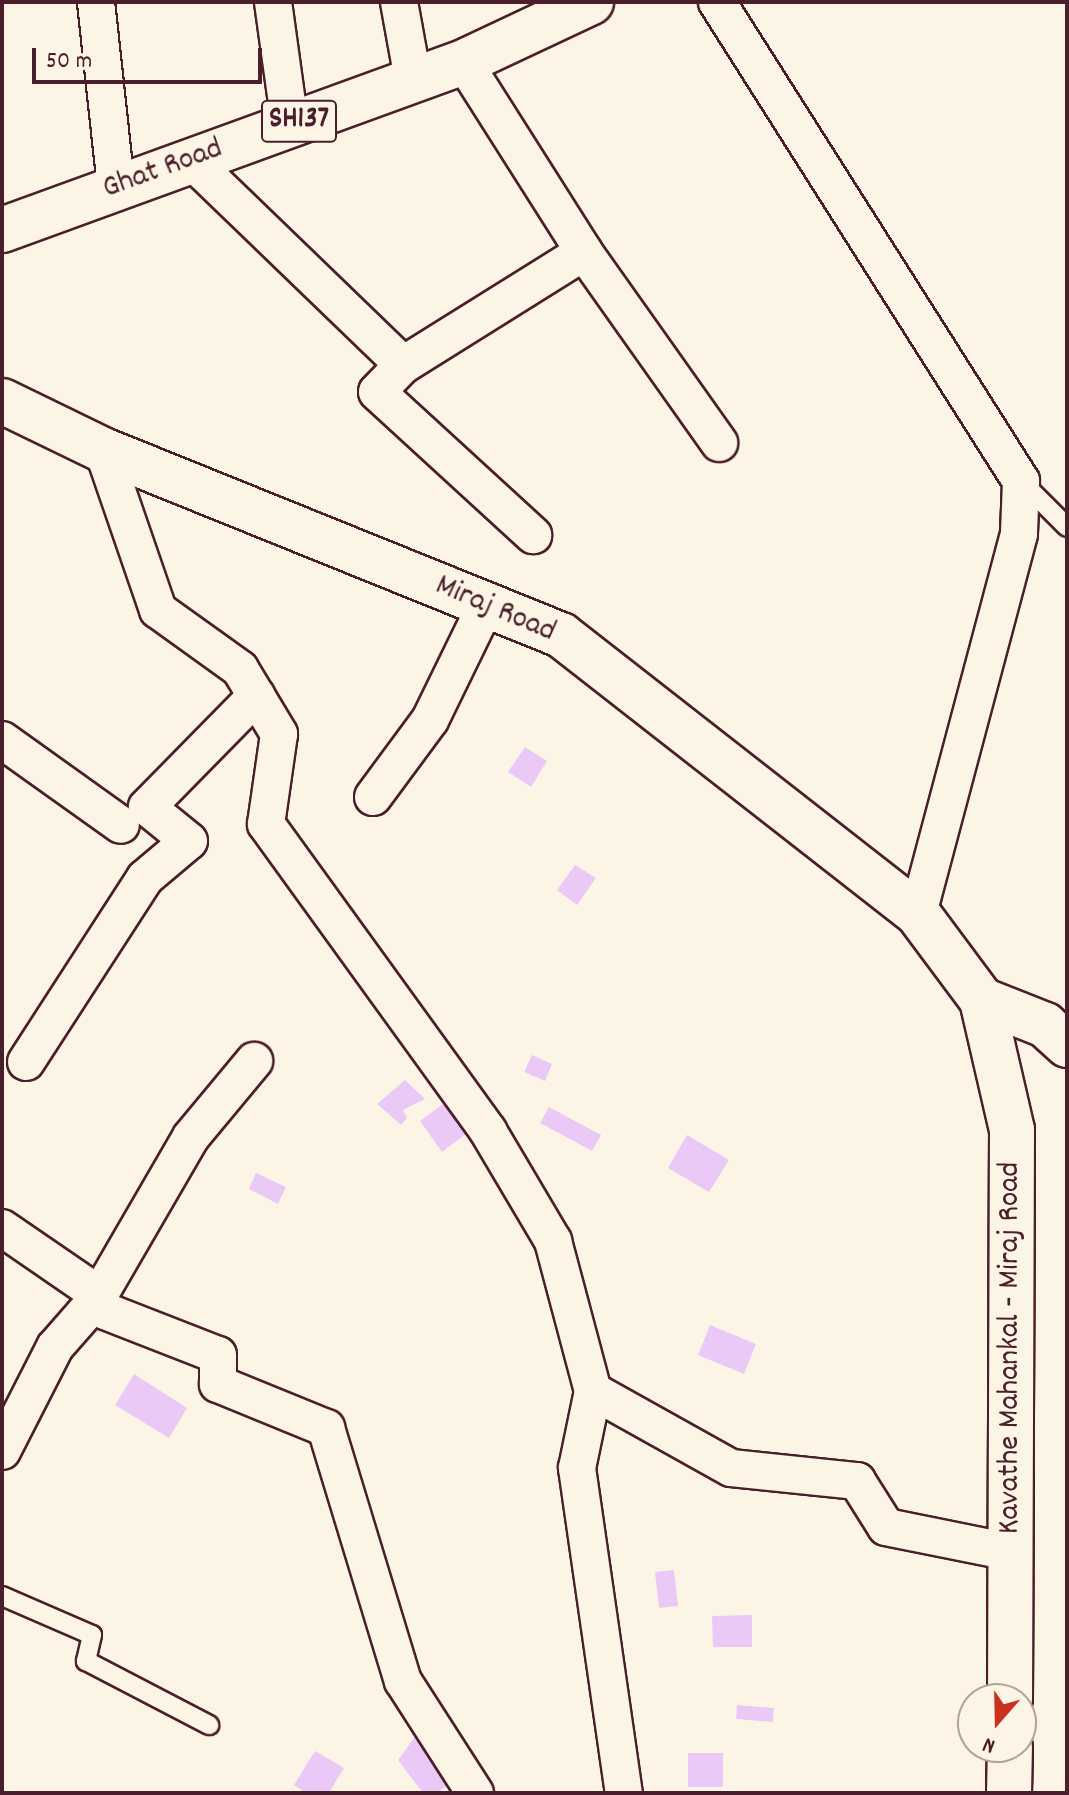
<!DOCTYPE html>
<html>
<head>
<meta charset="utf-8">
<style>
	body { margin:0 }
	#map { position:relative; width:1069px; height:1795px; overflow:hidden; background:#fcf5e5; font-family:Dekko,sans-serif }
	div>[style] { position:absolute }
	.building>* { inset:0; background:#ebc9f6 }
	.roads { filter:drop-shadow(2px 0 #4a1f2b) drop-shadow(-2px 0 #4a1f2b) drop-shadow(0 2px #4a1f2b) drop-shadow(0 -2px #4a1f2b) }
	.service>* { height:18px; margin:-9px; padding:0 9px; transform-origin:9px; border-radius:9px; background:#fcf5e5 }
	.minor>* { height:36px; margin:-18px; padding:0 18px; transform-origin:18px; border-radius:18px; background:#fcf5e5 }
	.primary>* { height:44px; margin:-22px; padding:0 22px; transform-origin:22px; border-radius:22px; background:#fcf5e5 }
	span { translate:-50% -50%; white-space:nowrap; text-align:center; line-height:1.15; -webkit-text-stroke:6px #fcf5e5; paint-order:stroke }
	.shield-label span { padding:2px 6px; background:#fcf5e5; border:2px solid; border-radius:6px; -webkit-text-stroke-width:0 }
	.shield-label { font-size:30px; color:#4a1f2b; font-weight:700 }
	.street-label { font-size:32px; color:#4a1f2b }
	.frame { position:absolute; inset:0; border:4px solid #4a1f2b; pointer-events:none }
	.north { position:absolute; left:957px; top:1683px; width:80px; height:80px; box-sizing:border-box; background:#fcf5e5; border:2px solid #b59f9b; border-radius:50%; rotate:200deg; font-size:22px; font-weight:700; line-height:32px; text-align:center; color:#4a1f2b }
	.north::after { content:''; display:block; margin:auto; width:28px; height:36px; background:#c8321e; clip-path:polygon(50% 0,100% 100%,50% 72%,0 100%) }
	.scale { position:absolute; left:32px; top:48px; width:230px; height:36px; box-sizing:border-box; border:4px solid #4a1f2b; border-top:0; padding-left:10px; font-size:24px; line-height:28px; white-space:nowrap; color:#4a1f2b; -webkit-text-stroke:6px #fcf5e5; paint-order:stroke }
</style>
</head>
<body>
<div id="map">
	<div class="building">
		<div style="clip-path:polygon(525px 747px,547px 761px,531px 787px,508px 772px)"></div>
		<div style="clip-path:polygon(575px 865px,596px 878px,577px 905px,557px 890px)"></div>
		<div style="clip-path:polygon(532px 1055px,552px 1064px,545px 1081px,524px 1072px)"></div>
		<div style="clip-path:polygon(405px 1080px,425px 1099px,403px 1110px,407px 1118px,401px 1125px,377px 1104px)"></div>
		<div style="clip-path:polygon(447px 1101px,470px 1131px,442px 1152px,420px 1121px)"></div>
		<div style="clip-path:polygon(549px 1107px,601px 1135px,592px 1151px,540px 1123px)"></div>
		<div style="clip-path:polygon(687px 1135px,729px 1160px,709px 1192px,668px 1168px)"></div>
		<div style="clip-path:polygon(256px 1173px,286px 1187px,278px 1204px,249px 1189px)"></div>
		<div style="clip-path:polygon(710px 1325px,756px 1344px,744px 1374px,698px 1355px)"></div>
		<div style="clip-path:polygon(134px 1374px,187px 1408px,169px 1438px,115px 1405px)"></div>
		<div style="clip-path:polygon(674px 1570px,678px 1606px,659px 1608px,655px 1572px)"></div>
		<div style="clip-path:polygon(752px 1615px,752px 1647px,713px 1647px,712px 1616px)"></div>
		<div style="clip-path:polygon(737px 1705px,774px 1708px,773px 1722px,736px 1719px)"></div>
		<div style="clip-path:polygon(419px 1731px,455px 1780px,437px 1793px,423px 1793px,398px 1760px)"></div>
		<div style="clip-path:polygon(315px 1751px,344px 1768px,329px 1793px,306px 1793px,294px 1785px)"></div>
		<div style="clip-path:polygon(688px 1753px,723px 1753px,723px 1787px,688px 1787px)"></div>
	</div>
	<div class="roads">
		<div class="service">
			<div style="left:1023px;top:483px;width:62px;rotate:45deg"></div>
			<div style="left:2px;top:1596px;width:98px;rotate:23.4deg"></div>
			<div style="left:92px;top:1635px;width:27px;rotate:103deg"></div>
			<div style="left:86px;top:1661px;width:139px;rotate:27.5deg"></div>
		</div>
		<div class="minor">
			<div style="left:96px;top:2px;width:186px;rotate:83.8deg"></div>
			<div style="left:273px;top:2px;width:123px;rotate:82.1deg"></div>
			<div style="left:399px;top:2px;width:78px;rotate:79.7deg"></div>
			<div style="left:717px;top:2px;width:567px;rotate:57.6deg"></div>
			<div style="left:1021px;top:481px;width:53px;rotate:92.2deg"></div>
			<div style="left:1019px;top:534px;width:393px;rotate:104.9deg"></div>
			<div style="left:463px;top:61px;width:226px;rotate:57.6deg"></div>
			<div style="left:584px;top:252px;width:213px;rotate:148deg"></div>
			<div style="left:403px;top:365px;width:37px;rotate:134deg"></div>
			<div style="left:377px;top:392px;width:212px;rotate:42.5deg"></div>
			<div style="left:191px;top:160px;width:295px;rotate:44deg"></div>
			<div style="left:584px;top:252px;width:234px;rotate:54.7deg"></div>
			<div style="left:103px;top:450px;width:169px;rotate:71deg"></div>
			<div style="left:158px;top:610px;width:101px;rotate:35.7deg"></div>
			<div style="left:240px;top:669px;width:76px;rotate:59deg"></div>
			<div style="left:279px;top:734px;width:91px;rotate:98.2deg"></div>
			<div style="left:266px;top:824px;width:379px;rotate:54.1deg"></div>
			<div style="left:488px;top:1131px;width:128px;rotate:59.4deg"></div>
			<div style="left:553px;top:1241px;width:155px;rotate:75.1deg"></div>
			<div style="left:593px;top:1391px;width:158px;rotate:29.2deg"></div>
			<div style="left:731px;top:1468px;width:127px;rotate:5.9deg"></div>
			<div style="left:857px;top:1481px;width:54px;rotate:57.8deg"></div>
			<div style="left:886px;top:1527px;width:126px;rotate:11.4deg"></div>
			<div style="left:2px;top:740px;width:146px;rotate:35.5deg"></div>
			<div style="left:373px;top:797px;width:96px;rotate:-53.5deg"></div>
			<div style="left:430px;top:720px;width:128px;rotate:-64deg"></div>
			<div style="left:26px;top:1062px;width:219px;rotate:-57.1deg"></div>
			<div style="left:145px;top:878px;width:57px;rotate:-40.1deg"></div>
			<div style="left:189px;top:841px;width:54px;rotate:-141deg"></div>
			<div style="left:147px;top:807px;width:156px;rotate:-45.5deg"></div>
			<div style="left:2px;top:1228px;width:104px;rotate:34.5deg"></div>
			<div style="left:88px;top:1287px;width:29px;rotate:55deg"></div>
			<div style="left:105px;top:1311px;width:121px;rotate:21.3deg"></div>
			<div style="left:218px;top:1355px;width:29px;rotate:90deg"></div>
			<div style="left:218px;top:1384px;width:117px;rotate:22.2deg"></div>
			<div style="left:326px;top:1428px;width:264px;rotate:73.1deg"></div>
			<div style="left:403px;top:1681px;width:133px;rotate:57.3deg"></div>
			<div style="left:593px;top:1391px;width:79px;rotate:101.7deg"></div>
			<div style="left:577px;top:1468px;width:328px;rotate:81.8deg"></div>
			<div style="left:2px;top:1451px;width:117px;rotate:-63deg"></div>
			<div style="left:55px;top:1347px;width:64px;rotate:-48.8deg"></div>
			<div style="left:97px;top:1299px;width:187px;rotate:-59.9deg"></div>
			<div style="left:191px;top:1137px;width:99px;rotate:-50.3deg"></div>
		</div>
		<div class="primary">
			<div style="left:2px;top:230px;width:496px;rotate:-20deg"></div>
			<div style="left:468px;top:60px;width:136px;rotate:-25.2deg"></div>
			<div style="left:2px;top:401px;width:112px;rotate:25.9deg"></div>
			<div style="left:103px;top:450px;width:494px;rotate:22deg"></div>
			<div style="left:561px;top:635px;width:453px;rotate:38deg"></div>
			<div style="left:918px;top:914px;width:107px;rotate:53.3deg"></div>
			<div style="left:982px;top:1000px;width:133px;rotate:77deg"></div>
			<div style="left:1012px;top:1130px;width:569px;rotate:90.2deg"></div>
			<div style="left:982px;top:1000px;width:68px;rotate:21.6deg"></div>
			<div style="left:1045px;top:1025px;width:30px;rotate:42deg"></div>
			<div style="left:1009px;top:1793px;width:46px;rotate:-88.8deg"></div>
		</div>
	</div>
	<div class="shield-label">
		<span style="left:299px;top:121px">SH137</span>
	</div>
	<div class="street-label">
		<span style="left:163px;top:170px;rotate:-20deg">Ghat Road</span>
		<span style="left:495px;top:610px;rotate:23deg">Miraj Road</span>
		<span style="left:1011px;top:1348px;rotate:-90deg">Kavathe Mahankal - Miraj Road</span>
	</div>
	<div class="frame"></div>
	<div class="north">N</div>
	<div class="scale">50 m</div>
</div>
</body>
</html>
